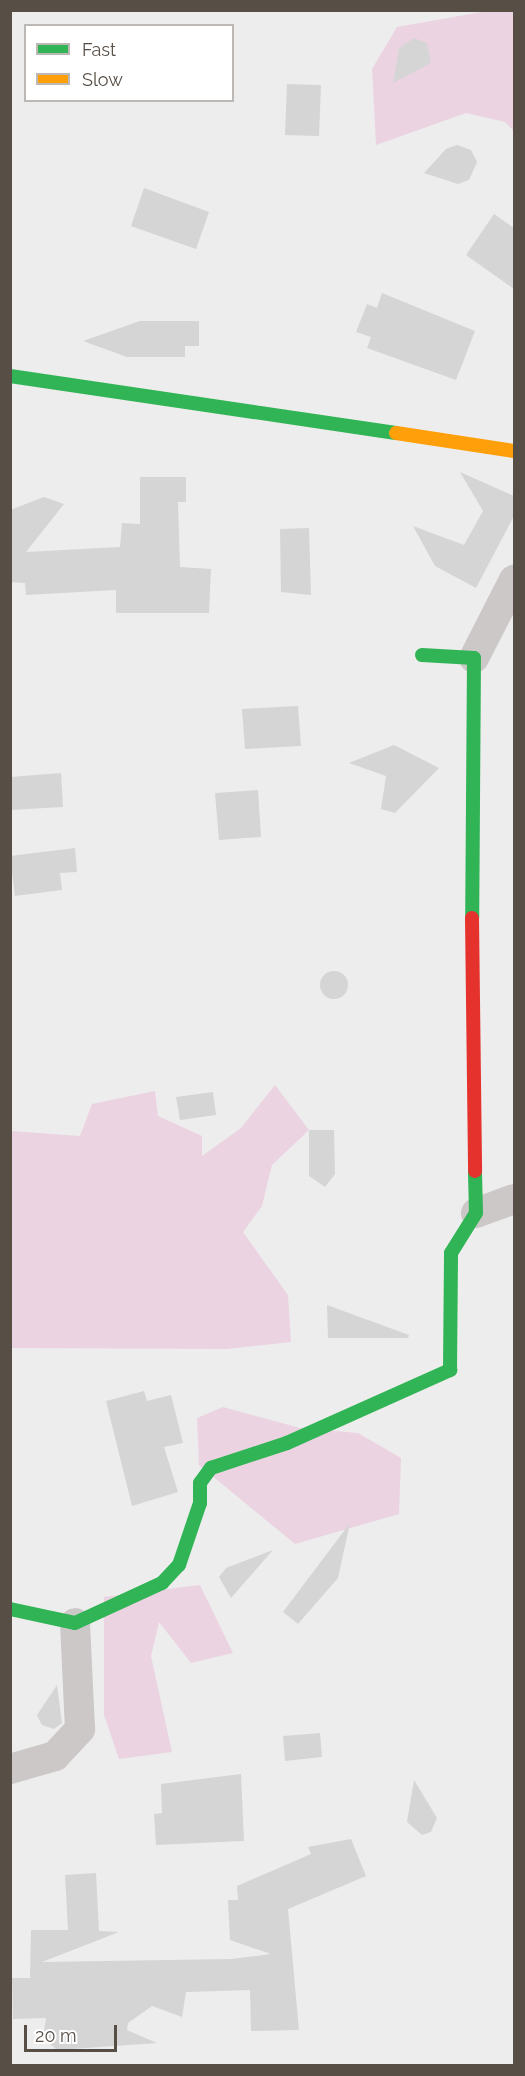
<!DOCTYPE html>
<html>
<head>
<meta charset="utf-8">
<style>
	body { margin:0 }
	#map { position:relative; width:525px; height:2076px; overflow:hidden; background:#ededed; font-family:Raleway,sans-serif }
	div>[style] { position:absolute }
	.green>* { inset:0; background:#ebd3e1 }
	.building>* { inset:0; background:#d6d5d5 }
	.round { border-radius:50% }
	.street>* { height:30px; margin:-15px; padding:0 15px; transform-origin:15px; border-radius:15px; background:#cbc8c7 }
	.fast>* { height:14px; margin:-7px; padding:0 7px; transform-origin:7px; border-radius:7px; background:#30b455 }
	.slow>* { height:14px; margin:-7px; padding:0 7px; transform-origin:7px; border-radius:7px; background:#ff9f0a }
	.jam>* { height:14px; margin:-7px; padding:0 7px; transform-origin:7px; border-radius:7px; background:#e5322d }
	span { translate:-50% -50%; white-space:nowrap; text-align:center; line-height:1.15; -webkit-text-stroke:4.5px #fff; paint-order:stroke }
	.frame { position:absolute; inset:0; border:12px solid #574e46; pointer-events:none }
	.legend { position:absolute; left:24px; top:24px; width:210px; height:78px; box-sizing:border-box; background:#fff; border:2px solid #bcb8b5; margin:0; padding:8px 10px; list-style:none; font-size:18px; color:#574e46 }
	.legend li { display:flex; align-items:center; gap:12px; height:30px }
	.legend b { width:30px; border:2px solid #bcb8b5 }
	.scale { position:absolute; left:24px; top:2025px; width:93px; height:27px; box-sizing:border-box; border:3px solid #574e46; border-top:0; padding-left:8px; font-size:18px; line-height:21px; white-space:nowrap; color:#574e46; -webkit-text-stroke:4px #fff; paint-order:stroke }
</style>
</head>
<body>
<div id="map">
	<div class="green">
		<div style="clip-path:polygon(487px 11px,514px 11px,514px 131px,505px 122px,466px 113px,376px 145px,372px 69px,397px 27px)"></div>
		<div style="clip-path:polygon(275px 1085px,309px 1130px,272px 1165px,262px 1206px,243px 1232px,288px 1295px,291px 1342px,227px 1349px,11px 1348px,11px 1131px,80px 1136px,92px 1104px,155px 1091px,158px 1116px,202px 1136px,202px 1156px,241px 1128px)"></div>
		<div style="clip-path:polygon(223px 1407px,300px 1428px,358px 1433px,401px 1458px,399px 1514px,295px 1544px,199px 1465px,197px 1418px)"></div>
		<div style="clip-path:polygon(200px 1585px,233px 1653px,191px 1663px,159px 1622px,151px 1656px,172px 1752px,119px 1759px,104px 1715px,104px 1597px)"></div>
	</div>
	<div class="building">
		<div style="clip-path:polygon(414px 38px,427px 43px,431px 63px,393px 83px,399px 48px)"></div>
		<div style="clip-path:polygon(287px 84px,321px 85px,319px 136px,285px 135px)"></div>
		<div style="clip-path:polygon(457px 145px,471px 150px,477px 162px,469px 180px,458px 184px,424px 173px,446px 149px)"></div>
		<div style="clip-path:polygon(144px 188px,209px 212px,196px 249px,131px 226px)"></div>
		<div style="clip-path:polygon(494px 214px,514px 228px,514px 289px,466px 255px)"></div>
		<div style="clip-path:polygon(382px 293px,475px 331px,456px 380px,367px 348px,371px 337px,356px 332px,367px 304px,377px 308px)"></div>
		<div style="clip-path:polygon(140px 321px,199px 321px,199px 346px,185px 346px,185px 357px,127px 357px,83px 341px)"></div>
		<div style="clip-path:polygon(460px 472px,514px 496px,514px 516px,476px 588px,435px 566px,413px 526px,464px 545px,483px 511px)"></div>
		<div style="clip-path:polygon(140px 477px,186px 477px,186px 502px,178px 502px,180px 567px,211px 569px,209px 613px,116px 613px,116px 590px,26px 595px,25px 583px,10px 582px,10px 510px,44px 497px,64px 504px,26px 552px,120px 547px,122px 523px,140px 524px)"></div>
		<div style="clip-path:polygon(309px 528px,311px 595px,281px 592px,280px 529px)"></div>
		<div style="clip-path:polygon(298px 706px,301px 746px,245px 749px,242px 709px)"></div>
		<div style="clip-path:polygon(394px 745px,439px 768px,395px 813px,381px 809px,386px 776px,349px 763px)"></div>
		<div style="clip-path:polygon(61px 773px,63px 807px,10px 810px,10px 777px)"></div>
		<div style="clip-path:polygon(258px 790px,261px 837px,219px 840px,215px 793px)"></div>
		<div style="clip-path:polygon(75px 848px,77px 872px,60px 873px,62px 890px,15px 896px,10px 856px)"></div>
		<div class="round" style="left:320px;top:971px;width:28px;height:28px"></div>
		<div style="clip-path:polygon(213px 1092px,216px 1115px,180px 1120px,176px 1097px)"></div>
		<div style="clip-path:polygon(309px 1130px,334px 1130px,335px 1174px,325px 1187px,309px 1176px)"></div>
		<div style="clip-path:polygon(327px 1305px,409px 1335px,408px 1338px,328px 1338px)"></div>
		<div style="clip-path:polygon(144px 1391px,147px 1401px,171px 1395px,183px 1443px,164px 1447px,178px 1492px,132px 1506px,106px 1401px)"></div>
		<div style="clip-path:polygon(350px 1523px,338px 1578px,298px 1624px,283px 1612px)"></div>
		<div style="clip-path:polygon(273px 1550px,231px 1598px,219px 1577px,226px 1568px)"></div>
		<div style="clip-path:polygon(57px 1685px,62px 1723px,54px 1729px,42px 1725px,37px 1715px)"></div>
		<div style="clip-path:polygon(320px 1733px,322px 1757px,285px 1761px,283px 1736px)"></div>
		<div style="clip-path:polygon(241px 1774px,244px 1841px,156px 1845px,154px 1814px,162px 1813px,161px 1784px)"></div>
		<div style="clip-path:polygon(414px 1780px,437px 1818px,431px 1832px,422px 1835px,407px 1822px)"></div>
		<div style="clip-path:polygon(351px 1839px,366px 1876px,288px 1909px,299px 2030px,251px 2031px,250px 1990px,186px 1992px,182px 2017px,152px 2006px,128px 2023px,127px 2030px,157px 2043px,57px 2050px,43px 2038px,46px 2018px,13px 2019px,12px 1978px,30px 1978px,31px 1930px,68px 1930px,65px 1875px,96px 1873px,99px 1931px,119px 1932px,42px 1962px,231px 1959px,271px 1954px,230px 1940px,228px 1900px,238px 1900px,237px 1886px,311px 1854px,308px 1847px)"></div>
	</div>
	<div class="street">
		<div style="left:474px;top:658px;width:88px;rotate:-62.9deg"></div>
		<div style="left:476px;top:1213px;width:40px;rotate:-20.2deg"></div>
		<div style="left:10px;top:1769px;width:47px;rotate:-16.1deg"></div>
		<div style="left:55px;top:1756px;width:37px;rotate:-47deg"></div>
		<div style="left:80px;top:1729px;width:106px;rotate:-92.7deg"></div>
	</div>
	<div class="fast">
		<div style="left:10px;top:376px;width:390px;rotate:8.4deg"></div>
		<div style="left:422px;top:655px;width:52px;rotate:3.3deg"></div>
		<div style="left:474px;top:658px;width:260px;rotate:90.4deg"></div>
		<div style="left:10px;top:1609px;width:66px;rotate:12.2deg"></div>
		<div style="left:75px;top:1623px;width:96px;rotate:-24.7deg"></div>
		<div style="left:162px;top:1583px;width:25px;rotate:-47deg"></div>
		<div style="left:179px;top:1565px;width:65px;rotate:-71.3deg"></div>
		<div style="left:200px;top:1503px;width:20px;rotate:-90deg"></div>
		<div style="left:200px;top:1483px;width:19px;rotate:-54deg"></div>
		<div style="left:211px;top:1468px;width:80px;rotate:-18.2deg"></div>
		<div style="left:287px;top:1443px;width:179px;rotate:-24.1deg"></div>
		<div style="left:450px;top:1370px;width:117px;rotate:-89.5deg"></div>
		<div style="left:451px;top:1253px;width:47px;rotate:-58deg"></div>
		<div style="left:476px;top:1213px;width:42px;rotate:-91.4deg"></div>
	</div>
	<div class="slow">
		<div style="left:396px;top:433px;width:119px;rotate:8.7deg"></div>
	</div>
	<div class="jam">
		<div style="left:472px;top:918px;width:253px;rotate:89.3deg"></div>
	</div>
	<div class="frame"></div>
	<ul class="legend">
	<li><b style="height:8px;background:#30b455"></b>Fast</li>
	<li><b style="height:8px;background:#ff9f0a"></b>Slow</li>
	</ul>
	<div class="scale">20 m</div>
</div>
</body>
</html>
